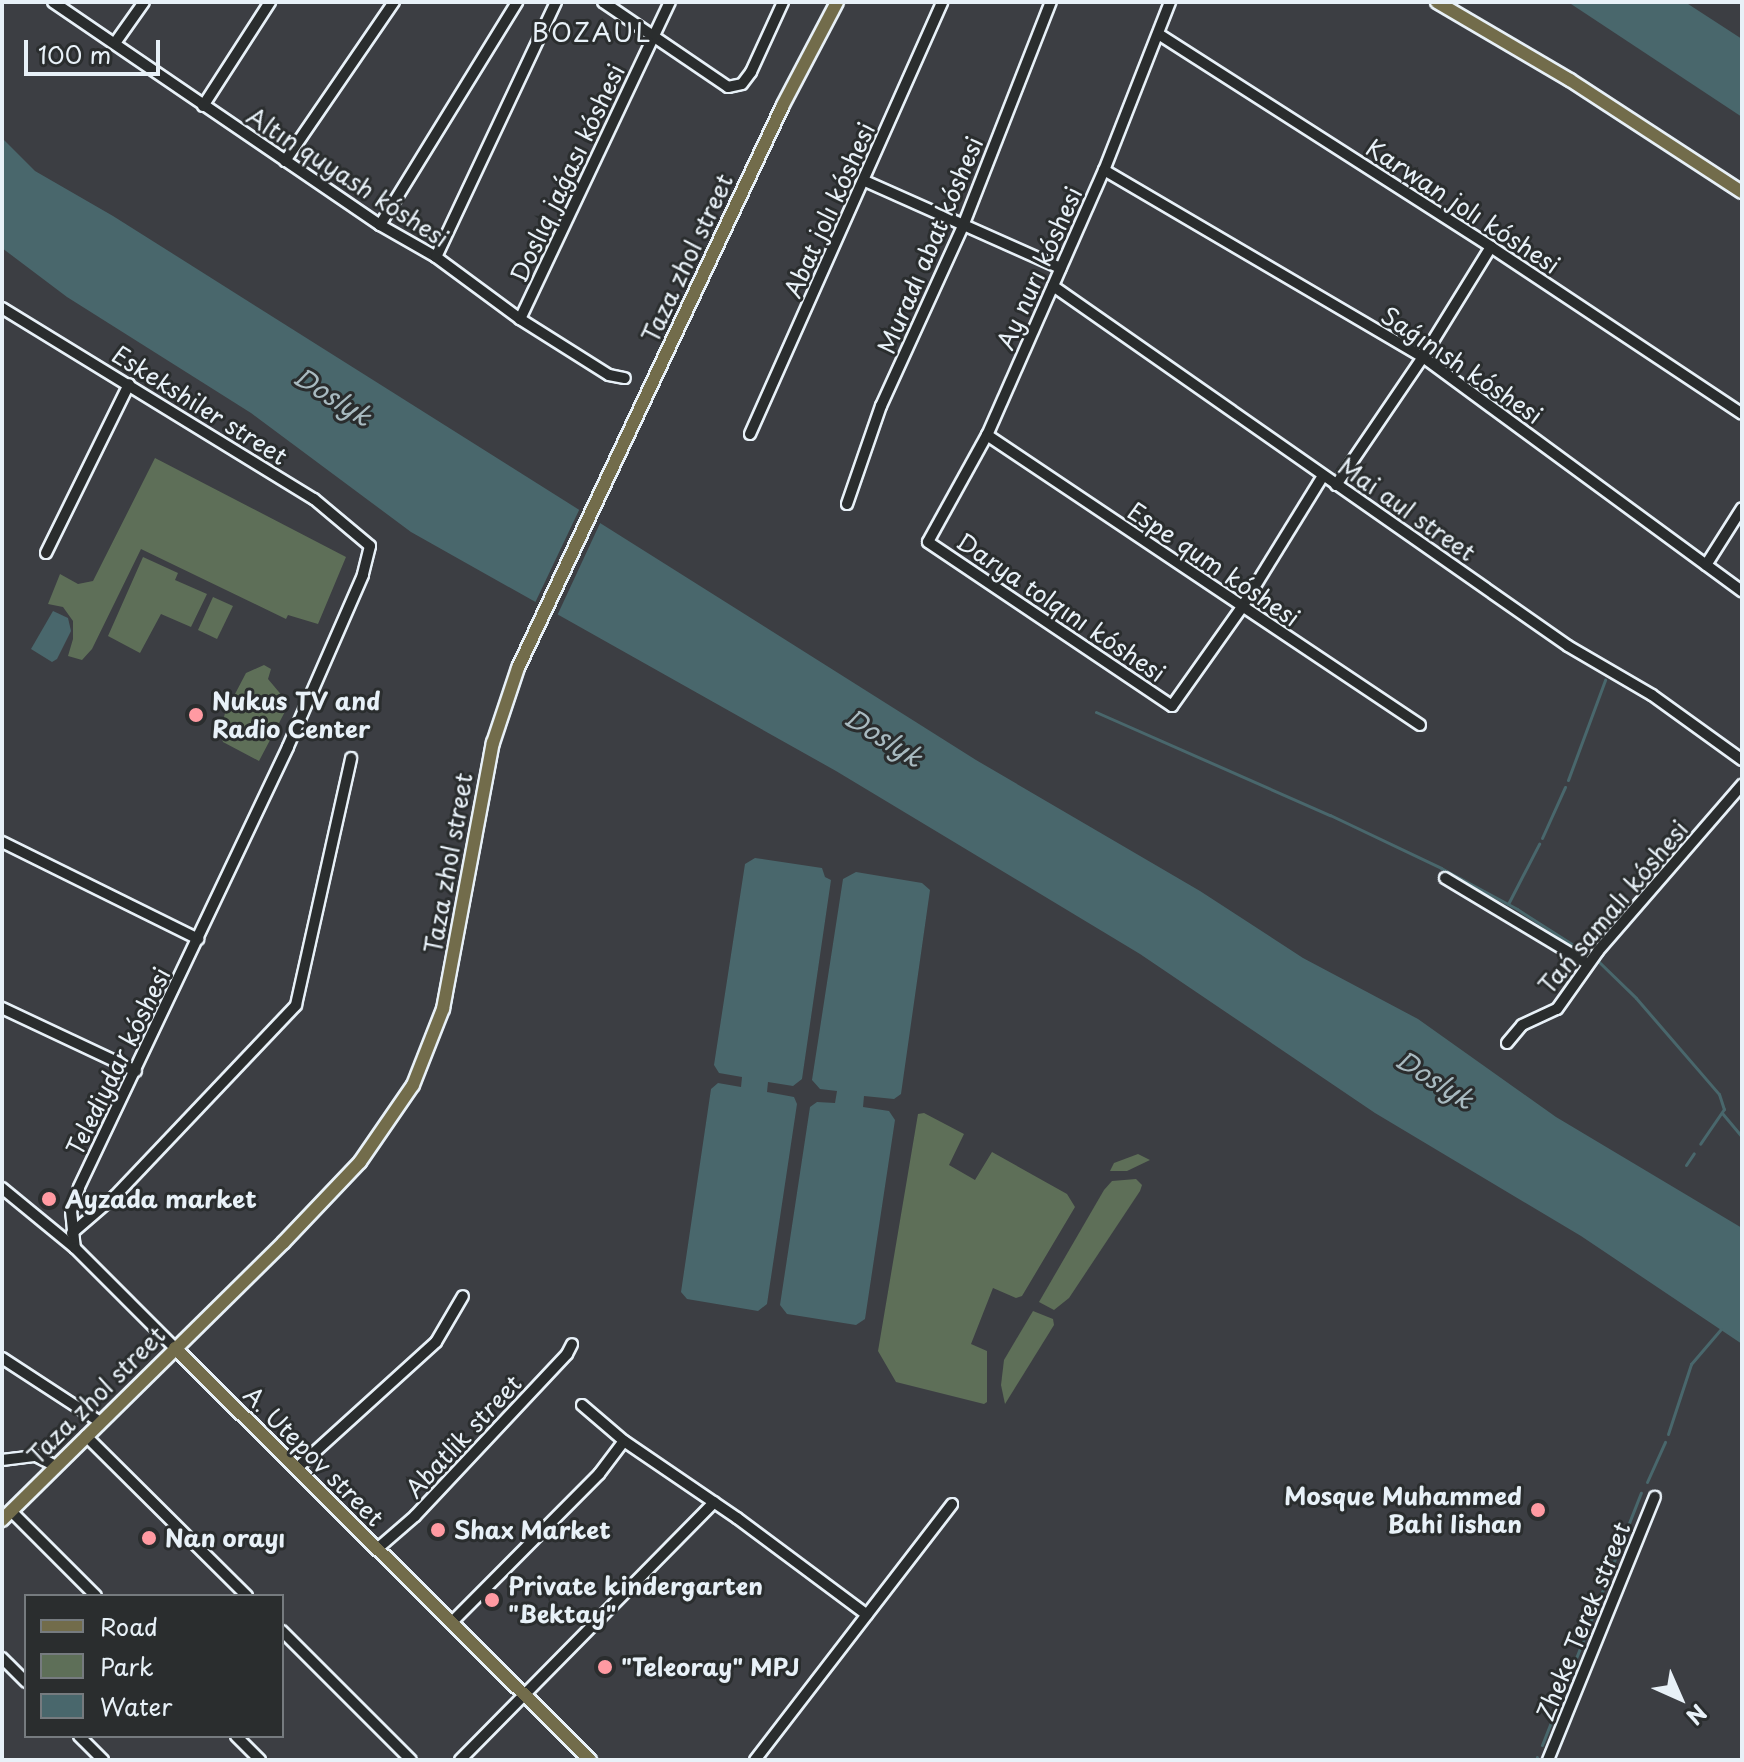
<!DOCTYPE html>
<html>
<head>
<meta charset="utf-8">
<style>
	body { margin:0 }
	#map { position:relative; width:1744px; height:1762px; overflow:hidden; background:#3c3e43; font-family:"Playpen Sans",sans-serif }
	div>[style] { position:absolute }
	.green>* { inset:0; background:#5e6f58 }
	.water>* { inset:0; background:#49676c }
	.pier>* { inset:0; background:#3c3e43 }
	.stream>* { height:3px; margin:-1.5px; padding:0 1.5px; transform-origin:1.5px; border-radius:1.5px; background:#49676c }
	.roads { filter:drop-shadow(2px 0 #e8f1f8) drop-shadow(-2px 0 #e8f1f8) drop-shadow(0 2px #e8f1f8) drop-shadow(0 -2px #e8f1f8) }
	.minor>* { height:10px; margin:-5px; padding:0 5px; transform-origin:5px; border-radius:5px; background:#2a2d2e }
	.major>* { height:12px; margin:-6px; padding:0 6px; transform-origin:6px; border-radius:6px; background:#726c4b }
	.dots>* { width:22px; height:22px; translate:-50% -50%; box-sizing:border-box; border:4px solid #2a2d2e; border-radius:50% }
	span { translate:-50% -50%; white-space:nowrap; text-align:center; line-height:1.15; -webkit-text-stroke:6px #2a2d2e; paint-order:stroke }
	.street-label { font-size:24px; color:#e8f1f8 }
	.poi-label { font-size:24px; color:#e8f1f8; font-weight:700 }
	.left { translate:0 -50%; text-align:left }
	.right { translate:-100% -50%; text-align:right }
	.neighbourhood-label { font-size:26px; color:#e8f1f8; letter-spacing:2px }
	.water-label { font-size:26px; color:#a8bac0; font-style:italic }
	.frame { position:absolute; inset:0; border:4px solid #e8f1f8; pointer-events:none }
	.legend { position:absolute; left:24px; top:1594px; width:260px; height:144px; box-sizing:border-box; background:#2a2d2e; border:2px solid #767b7f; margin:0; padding:10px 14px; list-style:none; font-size:24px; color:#e8f1f8 }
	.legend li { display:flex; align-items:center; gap:16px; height:40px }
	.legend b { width:40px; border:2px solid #767b7f }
	.north { position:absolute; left:1640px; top:1658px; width:80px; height:80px; -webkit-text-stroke:6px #2a2d2e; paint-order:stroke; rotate:135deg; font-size:22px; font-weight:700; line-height:32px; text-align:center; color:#e8f1f8 }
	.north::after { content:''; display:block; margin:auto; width:28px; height:36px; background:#e8f1f8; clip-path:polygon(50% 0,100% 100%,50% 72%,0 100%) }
	.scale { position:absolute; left:24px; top:40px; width:136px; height:36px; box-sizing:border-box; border:4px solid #e8f1f8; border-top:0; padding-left:10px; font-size:24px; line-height:28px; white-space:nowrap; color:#e8f1f8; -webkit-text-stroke:6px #2a2d2e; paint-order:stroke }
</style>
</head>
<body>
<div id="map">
	<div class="green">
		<div style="clip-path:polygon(155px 458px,346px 557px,318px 624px,288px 615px,286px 619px,141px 549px,92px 649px,82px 660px,68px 656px,73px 639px,73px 621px,63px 607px,48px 604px,60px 574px,78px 584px,93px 581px)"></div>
		<div style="clip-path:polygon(143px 557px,178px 573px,175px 580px,207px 594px,191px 627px,161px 614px,140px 653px,108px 636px)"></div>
		<div style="clip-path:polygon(213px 597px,233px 606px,217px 639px,198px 630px)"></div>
		<div style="clip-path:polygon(264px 665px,271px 669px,268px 679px,289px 704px,259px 761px,223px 742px,220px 733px,225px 713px,246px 673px)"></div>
		<div style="clip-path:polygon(924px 1113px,964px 1134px,949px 1165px,975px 1180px,992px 1152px,1067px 1194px,1075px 1207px,1022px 1296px,1016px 1298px,993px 1288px,971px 1344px,987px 1351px,987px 1402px,984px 1404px,896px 1382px,878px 1351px,918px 1114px)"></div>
		<div style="clip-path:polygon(1138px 1154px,1150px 1160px,1127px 1171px,1110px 1171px,1114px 1163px)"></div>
		<div style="clip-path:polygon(1136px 1179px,1142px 1185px,1140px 1191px,1069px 1298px,1054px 1310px,1039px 1302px,1104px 1190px,1112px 1181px)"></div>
		<div style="clip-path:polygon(1033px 1311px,1053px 1319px,1054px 1325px,1005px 1404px,1001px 1385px,1004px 1360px)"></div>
	</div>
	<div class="water">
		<div style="clip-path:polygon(1568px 2px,1685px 2px,1742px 39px,1742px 117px)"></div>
		<div style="clip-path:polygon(2px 138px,35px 171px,113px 216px,976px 760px,1200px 891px,1303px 958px,1418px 1019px,1556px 1117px,1742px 1228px,1742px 1344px,1581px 1236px,1375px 1113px,1140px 954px,836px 771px,411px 532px,251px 413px,67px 297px,2px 248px)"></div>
		<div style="clip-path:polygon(53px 611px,68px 618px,71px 631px,57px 659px,52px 662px,31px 649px)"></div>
		<div style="clip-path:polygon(755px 858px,822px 868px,825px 877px,831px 880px,802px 1079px,793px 1086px,768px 1082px,767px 1092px,794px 1097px,797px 1104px,767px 1304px,758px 1311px,687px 1299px,681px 1292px,711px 1089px,718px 1083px,741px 1087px,742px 1077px,719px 1073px,714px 1065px,745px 864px)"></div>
		<div style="clip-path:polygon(856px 872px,922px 883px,930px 890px,901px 1094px,894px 1099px,864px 1096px,863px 1107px,889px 1111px,895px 1120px,865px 1319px,856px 1325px,787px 1314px,780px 1305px,810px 1107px,817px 1102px,835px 1103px,837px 1091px,820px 1089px,812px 1080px,843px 879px)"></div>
	</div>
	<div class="pier">
		<div style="clip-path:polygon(581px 506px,602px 519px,556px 618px,534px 605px)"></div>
	</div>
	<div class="stream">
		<div style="left:1096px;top:712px;width:256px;rotate:23.8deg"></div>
		<div style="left:1330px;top:815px;width:123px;rotate:25.5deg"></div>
		<div style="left:1441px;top:868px;width:86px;rotate:28.3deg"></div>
		<div style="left:1517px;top:909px;width:85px;rotate:32.6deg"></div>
		<div style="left:1568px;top:780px;width:107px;rotate:-69.7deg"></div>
		<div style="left:1542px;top:838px;width:56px;rotate:-65.7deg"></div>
		<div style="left:1508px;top:904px;width:68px;rotate:-62.7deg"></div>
		<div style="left:1598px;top:961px;width:53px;rotate:44.2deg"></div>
		<div style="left:1636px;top:998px;width:127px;rotate:49.2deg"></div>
		<div style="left:1719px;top:1094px;width:16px;rotate:72deg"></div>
		<div style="left:1724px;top:1109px;width:42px;rotate:124.4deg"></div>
		<div style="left:1722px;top:1113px;width:31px;rotate:50deg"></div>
		<div style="left:1686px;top:1165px;width:14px;rotate:-56deg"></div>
		<div style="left:1668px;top:1434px;width:74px;rotate:-71.8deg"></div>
		<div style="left:1691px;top:1364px;width:46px;rotate:-49.4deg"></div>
		<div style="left:1647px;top:1482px;width:44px;rotate:-65.8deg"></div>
		<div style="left:1542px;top:1745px;width:271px;rotate:-68.6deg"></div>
		<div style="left:1536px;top:1760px;width:3px;rotate:-72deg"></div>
	</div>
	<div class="roads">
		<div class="minor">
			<div style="left:53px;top:2px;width:396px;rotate:34.3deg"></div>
			<div style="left:380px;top:225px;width:64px;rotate:29.7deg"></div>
			<div style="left:436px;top:257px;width:104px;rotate:36.4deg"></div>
			<div style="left:520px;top:319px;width:105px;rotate:32.2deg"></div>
			<div style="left:609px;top:375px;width:16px;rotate:11deg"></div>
			<div style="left:603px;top:2px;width:151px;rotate:34.2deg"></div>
			<div style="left:728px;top:87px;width:14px;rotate:-12deg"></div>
			<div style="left:742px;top:84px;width:15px;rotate:-53deg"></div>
			<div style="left:751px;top:72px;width:77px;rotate:-65.4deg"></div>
			<div style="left:1170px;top:2px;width:180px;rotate:111.4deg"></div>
			<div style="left:1104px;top:170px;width:290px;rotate:113.8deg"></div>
			<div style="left:987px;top:435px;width:122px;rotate:118.9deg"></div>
			<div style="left:928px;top:542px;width:294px;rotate:33.9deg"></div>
			<div style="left:1172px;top:706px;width:121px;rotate:-54.7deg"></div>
			<div style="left:1242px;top:607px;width:154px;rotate:-58.3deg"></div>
			<div style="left:1160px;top:35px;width:393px;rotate:32.6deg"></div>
			<div style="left:1491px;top:247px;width:301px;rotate:33.6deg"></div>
			<div style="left:115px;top:43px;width:50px;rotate:-54.7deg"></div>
			<div style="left:203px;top:106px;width:124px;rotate:-57.2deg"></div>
			<div style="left:285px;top:161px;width:193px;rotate:-55.6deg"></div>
			<div style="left:1104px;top:170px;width:370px;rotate:30.4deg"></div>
			<div style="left:1423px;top:357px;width:396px;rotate:36.3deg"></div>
			<div style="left:865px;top:181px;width:214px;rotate:24deg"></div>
			<div style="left:380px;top:225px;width:262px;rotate:-58.4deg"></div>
			<div style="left:436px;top:257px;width:282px;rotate:-64.8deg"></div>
			<div style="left:1053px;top:286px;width:628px;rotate:34.95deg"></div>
			<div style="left:1568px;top:646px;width:97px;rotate:30.3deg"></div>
			<div style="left:1652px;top:695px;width:111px;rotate:35.8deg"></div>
			<div style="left:2px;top:308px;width:366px;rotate:31.5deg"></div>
			<div style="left:314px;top:499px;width:73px;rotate:40deg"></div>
			<div style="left:370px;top:546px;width:30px;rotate:104deg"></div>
			<div style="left:363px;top:575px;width:188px;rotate:113.6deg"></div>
			<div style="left:288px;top:747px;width:488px;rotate:115.4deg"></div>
			<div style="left:79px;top:1188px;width:24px;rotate:109deg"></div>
			<div style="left:71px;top:1211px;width:37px;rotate:84deg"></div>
			<div style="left:520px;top:319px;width:351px;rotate:-64.7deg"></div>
			<div style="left:750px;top:434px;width:473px;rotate:-66deg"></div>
			<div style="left:987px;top:435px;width:521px;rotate:33.81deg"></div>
			<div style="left:1336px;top:485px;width:155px;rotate:-55.8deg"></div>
			<div style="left:1423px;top:357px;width:129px;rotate:-58.3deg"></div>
			<div style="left:847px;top:504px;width:104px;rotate:-70.9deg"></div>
			<div style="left:881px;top:406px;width:198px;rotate:-65.5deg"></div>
			<div style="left:963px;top:226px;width:241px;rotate:-68.6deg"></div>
			<div style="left:46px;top:553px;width:188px;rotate:-63.8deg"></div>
			<div style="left:1706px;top:565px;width:67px;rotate:-57.7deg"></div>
			<div style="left:2px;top:842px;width:219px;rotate:26.3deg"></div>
			<div style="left:1445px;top:878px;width:167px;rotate:31deg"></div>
			<div style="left:2px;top:1008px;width:148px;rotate:25.2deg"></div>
			<div style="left:1507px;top:1043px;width:23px;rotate:-50deg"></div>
			<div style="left:1522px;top:1025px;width:38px;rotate:-25deg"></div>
			<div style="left:1557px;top:1009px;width:71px;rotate:-54.7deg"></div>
			<div style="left:1598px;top:951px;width:220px;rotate:-49.1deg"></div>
			<div style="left:2px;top:1188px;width:94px;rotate:39.4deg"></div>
			<div style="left:75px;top:1248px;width:141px;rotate:45deg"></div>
			<div style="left:72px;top:1233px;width:57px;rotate:-40.7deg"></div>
			<div style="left:115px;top:1196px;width:263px;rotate:-46.5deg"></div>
			<div style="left:296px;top:1005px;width:253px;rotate:-77.4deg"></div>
			<div style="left:2px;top:1358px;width:117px;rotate:33.1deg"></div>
			<div style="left:582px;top:1405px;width:55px;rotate:40.6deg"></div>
			<div style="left:624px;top:1441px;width:137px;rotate:34.3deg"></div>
			<div style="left:737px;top:1518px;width:162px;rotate:36.7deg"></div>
			<div style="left:86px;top:1436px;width:227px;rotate:44.8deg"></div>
			<div style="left:2px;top:1460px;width:34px;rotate:-7deg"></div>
			<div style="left:36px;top:1456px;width:22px;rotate:27deg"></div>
			<div style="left:296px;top:1469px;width:189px;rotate:-42.2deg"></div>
			<div style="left:436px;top:1342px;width:53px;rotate:-59.6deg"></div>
			<div style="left:11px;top:1511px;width:120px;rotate:45deg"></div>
			<div style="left:377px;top:1549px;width:50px;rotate:-41deg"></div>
			<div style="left:415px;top:1516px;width:222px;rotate:-46.8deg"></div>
			<div style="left:567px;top:1354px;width:11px;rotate:-63deg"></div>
			<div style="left:452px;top:1622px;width:209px;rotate:-45.2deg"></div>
			<div style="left:599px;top:1474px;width:41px;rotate:-52.9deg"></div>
			<div style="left:282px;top:1631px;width:182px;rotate:45deg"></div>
			<div style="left:2px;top:1658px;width:34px;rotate:45deg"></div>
			<div style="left:79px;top:1736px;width:34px;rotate:45deg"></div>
			<div style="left:236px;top:1736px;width:34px;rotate:45deg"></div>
			<div style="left:460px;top:1760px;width:362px;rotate:-45.4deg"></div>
			<div style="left:755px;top:1760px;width:323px;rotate:-52.4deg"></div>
			<div style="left:1548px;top:1760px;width:284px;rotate:-67.9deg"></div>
		</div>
		<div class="major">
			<div style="left:1437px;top:2px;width:154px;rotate:30.4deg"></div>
			<div style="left:1570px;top:80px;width:205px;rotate:33.1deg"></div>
			<div style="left:175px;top:1348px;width:585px;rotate:44.79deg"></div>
			<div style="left:2px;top:1520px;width:395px;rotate:-44.6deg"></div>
			<div style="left:283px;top:1243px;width:112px;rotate:-46.5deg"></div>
			<div style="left:360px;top:1162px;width:93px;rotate:-55.5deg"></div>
			<div style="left:413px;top:1085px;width:82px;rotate:-68.5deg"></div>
			<div style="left:443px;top:1009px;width:271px;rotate:-79.4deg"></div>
			<div style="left:493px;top:743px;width:79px;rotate:-71.6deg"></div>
			<div style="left:518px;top:668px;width:622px;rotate:-64.79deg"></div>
			<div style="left:783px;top:105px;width:116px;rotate:-62.3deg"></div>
		</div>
	</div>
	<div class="dots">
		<div style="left:196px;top:715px;background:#ff9aa2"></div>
		<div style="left:49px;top:1199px;background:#ff9aa2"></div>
		<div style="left:1538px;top:1510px;background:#ff9aa2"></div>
		<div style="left:438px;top:1530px;background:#ff9aa2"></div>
		<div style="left:149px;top:1538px;background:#ff9aa2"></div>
		<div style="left:492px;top:1600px;background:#ff9aa2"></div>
		<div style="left:605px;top:1667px;background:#ff9aa2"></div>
	</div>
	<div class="street-label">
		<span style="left:567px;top:173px;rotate:-65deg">Doslıq jaǵası kóshesi</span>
		<span style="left:348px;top:177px;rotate:33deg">Altın quyash kóshesi</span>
		<span style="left:1463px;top:206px;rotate:33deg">Karwan jolı kóshesi</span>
		<span style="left:829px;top:210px;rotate:-66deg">Abat jolı kóshesi</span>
		<span style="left:930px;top:245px;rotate:-67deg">Muradı abat kóshesi</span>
		<span style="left:687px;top:258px;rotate:-65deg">Taza zhol street</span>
		<span style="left:1039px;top:268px;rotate:-66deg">Ay nurı kóshesi</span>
		<span style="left:1462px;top:365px;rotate:34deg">Saǵınısh kóshesi</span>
		<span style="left:200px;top:405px;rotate:32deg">Eskekshiler street</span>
		<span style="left:1407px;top:509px;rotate:35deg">Mai aul street</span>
		<span style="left:1214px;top:564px;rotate:34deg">Espe qum kóshesi</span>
		<span style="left:1061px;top:607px;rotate:34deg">Darya tolqını kóshesi</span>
		<span style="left:448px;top:863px;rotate:-80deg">Taza zhol street</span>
		<span style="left:1613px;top:907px;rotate:-50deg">Tań samalı kóshesi</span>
		<span style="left:118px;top:1061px;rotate:-64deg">Telediydar kóshesi</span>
		<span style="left:96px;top:1395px;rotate:-45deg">Taza zhol street</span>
		<span style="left:463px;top:1436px;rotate:-47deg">Abatlik street</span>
		<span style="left:314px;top:1456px;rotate:45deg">A. Utepov street</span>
		<span style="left:1583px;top:1621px;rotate:-68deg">Zheke Terek street</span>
	</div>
	<div class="poi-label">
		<span class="left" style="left:212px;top:715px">Nukus TV and<br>Radio Center</span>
		<span class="left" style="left:65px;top:1199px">Ayzada market</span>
		<span class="right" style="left:1522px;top:1510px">Mosque Muhammed<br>Bahi Iishan</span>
		<span class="left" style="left:454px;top:1530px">Shax Market</span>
		<span class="left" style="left:165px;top:1538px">Nan orayı</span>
		<span class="left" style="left:508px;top:1600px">Private kindergarten<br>"Bektay"</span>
		<span class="left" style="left:621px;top:1667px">"Teleoray" MPJ</span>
	</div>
	<div class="neighbourhood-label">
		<span style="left:592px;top:32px">BOZAUL</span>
	</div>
	<div class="water-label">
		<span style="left:333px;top:396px;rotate:32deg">Doslyk</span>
		<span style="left:884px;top:737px;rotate:32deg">Doslyk</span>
		<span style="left:1435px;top:1079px;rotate:32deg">Doslyk</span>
	</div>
	<div class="frame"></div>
	<ul class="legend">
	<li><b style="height:10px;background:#726c4b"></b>Road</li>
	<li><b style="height:22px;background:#5e6f58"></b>Park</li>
	<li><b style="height:22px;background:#49676c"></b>Water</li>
	</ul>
	<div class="north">N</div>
	<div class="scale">100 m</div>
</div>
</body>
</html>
